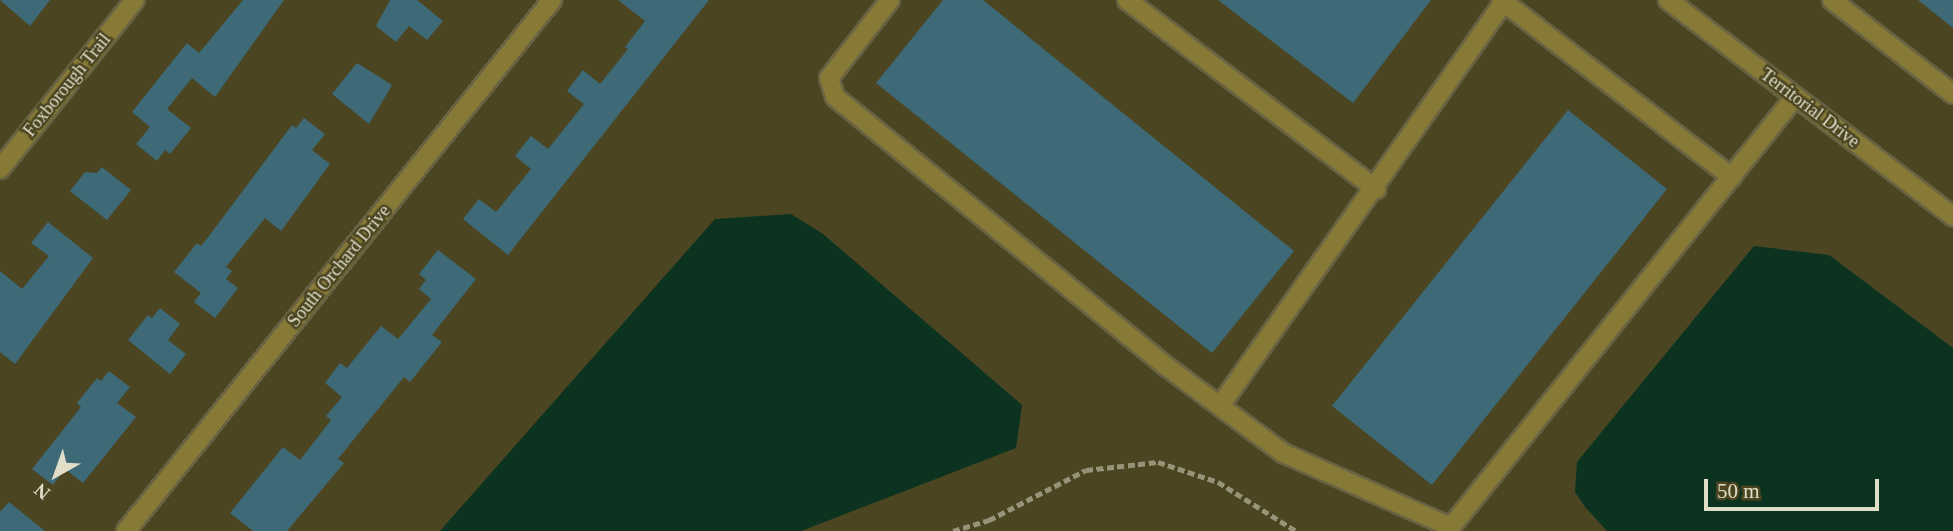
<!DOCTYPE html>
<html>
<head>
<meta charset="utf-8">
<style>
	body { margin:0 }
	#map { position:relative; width:1953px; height:531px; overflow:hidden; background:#4b4522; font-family:Georgia,serif }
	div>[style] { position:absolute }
	.water>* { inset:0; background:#0b3320 }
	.building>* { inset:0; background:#3e6a77 }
	.path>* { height:4.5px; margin-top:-2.25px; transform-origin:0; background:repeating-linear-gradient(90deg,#979378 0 7px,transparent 0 10.5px) }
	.roads { filter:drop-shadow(2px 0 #696343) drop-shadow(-2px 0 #696343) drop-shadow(0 2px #696343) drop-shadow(0 -2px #696343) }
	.minor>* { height:18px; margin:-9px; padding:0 9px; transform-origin:9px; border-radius:9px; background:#877a36 }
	span { translate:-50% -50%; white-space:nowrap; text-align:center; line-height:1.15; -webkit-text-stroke:5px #4b4522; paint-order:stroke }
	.street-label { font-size:18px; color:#e0ddc9 }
	.north { position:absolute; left:21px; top:440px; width:70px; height:70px; -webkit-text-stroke:5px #4b4522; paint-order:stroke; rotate:220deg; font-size:19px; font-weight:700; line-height:28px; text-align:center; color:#e0ddc9 }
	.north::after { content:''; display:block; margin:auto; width:24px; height:32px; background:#e0ddc9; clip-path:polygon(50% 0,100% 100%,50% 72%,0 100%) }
	.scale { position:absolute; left:1704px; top:479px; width:175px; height:32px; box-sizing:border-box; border:4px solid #e0ddc9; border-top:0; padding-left:9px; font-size:21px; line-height:24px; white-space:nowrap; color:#e0ddc9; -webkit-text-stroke:5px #4b4522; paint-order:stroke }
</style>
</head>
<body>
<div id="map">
	<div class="water">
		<div style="clip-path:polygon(791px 214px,823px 234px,1022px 405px,1016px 448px,801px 531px,440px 531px,715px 219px)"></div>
		<div style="clip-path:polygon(1754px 246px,1829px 255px,1953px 348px,1953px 531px,1607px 531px,1585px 507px,1575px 492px,1577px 462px)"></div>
	</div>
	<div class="building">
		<div style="clip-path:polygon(0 0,50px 0,30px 26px)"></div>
		<div style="clip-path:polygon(243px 0,284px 0,215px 97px,192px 78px,167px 109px,191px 128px,170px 154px,165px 150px,157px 161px,136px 144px,150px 127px,132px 112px,187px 43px,199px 53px)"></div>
		<div style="clip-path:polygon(390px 0,417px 0,443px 21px,427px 40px,409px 26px,396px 42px,376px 26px)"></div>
		<div style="clip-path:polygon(618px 0,709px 0,508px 255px,463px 219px,479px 199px,496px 212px,531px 169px,515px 156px,531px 136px,548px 149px,584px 104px,567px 91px,583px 70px,600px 84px,628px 49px,625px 47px,645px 21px)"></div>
		<div style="clip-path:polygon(943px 0,983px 0,1294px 251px,1212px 353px,876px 83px)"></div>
		<div style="clip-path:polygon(1218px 0,1431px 0,1353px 103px)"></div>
		<div style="clip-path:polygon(1918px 0,1953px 0,1953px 28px)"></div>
		<div style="clip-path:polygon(357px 63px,392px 85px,369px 124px,332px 94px)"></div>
		<div style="clip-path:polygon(1568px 110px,1667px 189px,1432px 485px,1332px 406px)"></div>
		<div style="clip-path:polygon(304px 118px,325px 134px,312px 150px,330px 164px,281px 231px,265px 218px,226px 267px,232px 271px,226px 279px,238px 288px,215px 318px,194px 302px,201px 293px,174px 272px,197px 243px,201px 246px,209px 236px,292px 125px,296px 128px)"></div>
		<div style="clip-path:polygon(102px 167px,131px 190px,107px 220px,70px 191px,85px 172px,97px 173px)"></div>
		<div style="clip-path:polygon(48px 222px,93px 258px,15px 364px,0 352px,0 271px,22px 289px,49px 256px,31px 243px)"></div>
		<div style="clip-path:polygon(438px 250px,476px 279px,432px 335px,442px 342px,410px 382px,404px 377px,338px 459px,344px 463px,287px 531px,253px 531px,230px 513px,283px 447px,300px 460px,331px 420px,326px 416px,342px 397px,325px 383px,340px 363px,347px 368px,381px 326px,398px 339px,431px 299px,419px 289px,426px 280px,419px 274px)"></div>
		<div style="clip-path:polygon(160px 308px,180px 324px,168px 340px,186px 354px,170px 374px,128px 340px,148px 315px,152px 318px)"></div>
		<div style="clip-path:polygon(109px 371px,130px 387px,117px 403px,136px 417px,83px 483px,65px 469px,53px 485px,32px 469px,81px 407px,77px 403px,97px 378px,101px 381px)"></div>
		<div style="clip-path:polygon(9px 502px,45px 531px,0 531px,0 512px)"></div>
	</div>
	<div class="path">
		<div style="left:953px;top:531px;width:38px;rotate:-17deg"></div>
		<div style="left:989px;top:520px;width:109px;rotate:-27.3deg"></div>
		<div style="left:1086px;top:470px;width:72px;rotate:-6.3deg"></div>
		<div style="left:1158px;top:462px;width:63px;rotate:18.4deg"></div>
		<div style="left:1218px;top:482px;width:92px;rotate:32.1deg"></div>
	</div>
	<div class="roads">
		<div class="minor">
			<div style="left:890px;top:0;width:99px;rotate:128deg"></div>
			<div style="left:829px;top:78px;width:20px;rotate:72deg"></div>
			<div style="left:835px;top:97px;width:427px;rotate:39.1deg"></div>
			<div style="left:1166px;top:366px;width:146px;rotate:36.6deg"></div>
			<div style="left:1283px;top:453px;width:184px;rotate:23.8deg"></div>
			<div style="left:1451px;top:527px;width:551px;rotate:-51.34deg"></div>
			<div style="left:1127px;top:0;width:313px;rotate:37.2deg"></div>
			<div style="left:1501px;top:0;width:291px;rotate:37.5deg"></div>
			<div style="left:1668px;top:0;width:358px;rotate:37.2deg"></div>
			<div style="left:1832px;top:0;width:153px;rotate:37.8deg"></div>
			<div style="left:0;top:169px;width:216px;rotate:-51.4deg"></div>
			<div style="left:1220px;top:406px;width:496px;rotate:-54.9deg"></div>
			<div style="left:126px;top:531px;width:681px;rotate:-51.26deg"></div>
		</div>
	</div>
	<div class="street-label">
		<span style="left:67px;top:85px;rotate:-51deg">Foxborough Trail</span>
		<span style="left:1810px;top:108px;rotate:37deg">Territorial Drive</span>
		<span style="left:339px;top:266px;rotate:-51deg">South Orchard Drive</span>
	</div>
	<div class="north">N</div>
	<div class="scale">50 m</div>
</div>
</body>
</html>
